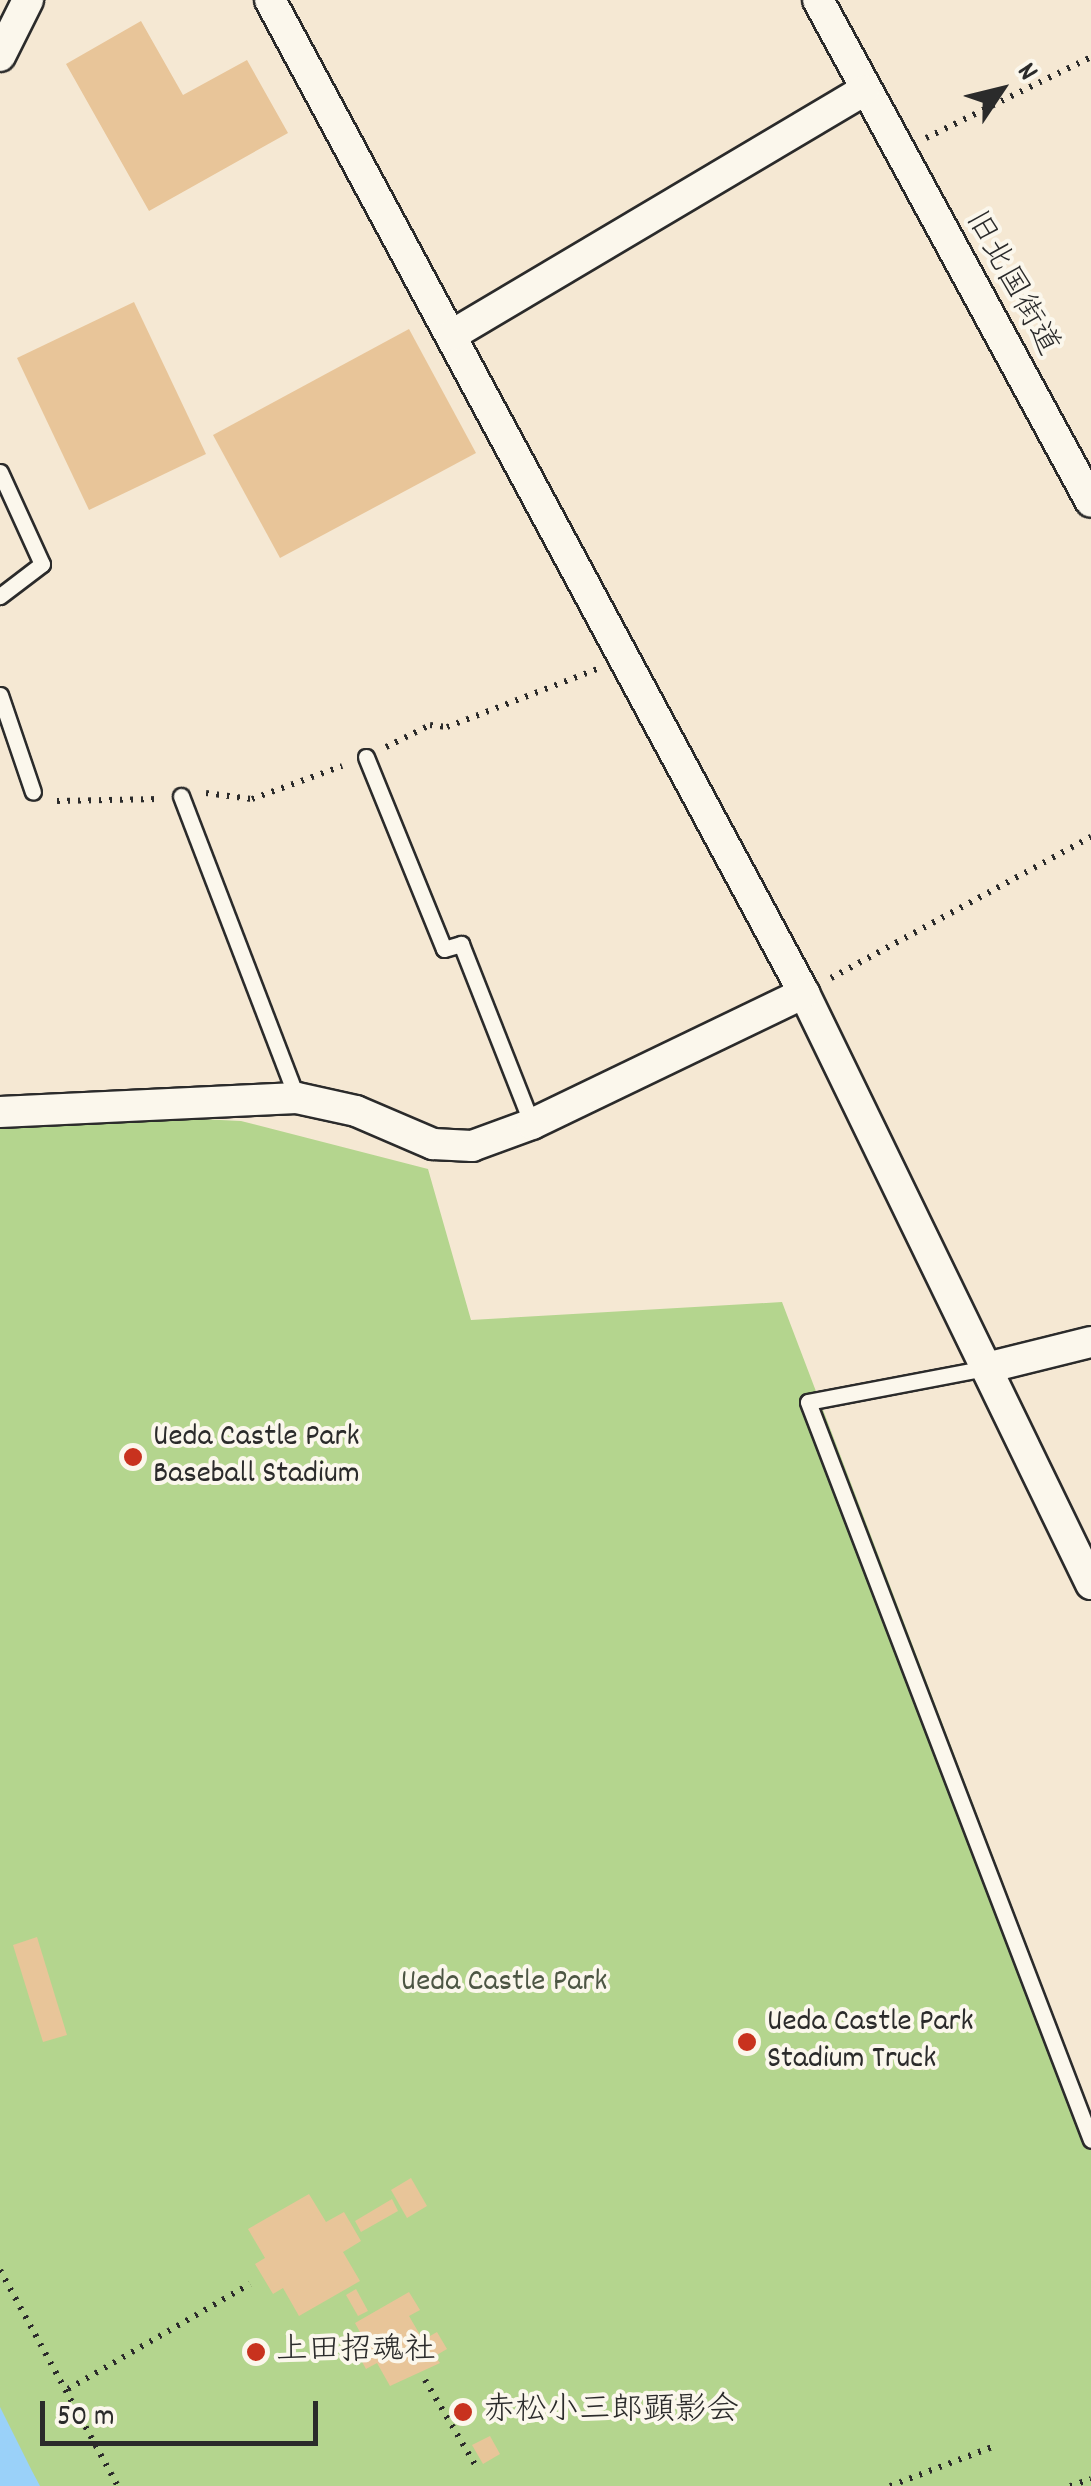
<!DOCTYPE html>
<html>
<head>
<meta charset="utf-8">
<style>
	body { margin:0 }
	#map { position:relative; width:1091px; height:2486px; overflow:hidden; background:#f5e8d3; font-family:Dekko,"Klee One",sans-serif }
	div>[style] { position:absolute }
	.green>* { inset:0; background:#b4d58e }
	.water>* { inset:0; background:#9ad1f9 }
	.building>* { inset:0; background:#e8c599 }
	.path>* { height:6px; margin-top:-3px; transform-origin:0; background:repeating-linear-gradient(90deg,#2b2b2b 0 2.5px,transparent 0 10.5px) }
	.roads { filter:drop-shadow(2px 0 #2b2b2b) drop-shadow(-2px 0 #2b2b2b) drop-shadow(0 2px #2b2b2b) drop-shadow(0 -2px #2b2b2b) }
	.lane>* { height:15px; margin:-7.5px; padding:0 7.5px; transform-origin:7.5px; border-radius:7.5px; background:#fbf7ec }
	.street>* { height:30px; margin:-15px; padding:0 15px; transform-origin:15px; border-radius:15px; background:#fbf7ec }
	.dots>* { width:28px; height:28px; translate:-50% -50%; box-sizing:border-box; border:5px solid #fbf7ec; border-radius:50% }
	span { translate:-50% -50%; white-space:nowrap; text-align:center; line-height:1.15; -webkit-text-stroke:8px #fbf7ec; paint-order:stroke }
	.street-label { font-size:32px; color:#2b2b2b }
	.poi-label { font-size:32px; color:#2b2b2b }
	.left { translate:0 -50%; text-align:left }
	.park-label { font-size:32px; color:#4d5644 }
	.north { position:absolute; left:951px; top:40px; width:100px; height:100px; -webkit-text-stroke:8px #fbf7ec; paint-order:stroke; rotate:55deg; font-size:28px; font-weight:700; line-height:40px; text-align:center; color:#2b2b2b }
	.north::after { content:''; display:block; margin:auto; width:35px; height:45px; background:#2b2b2b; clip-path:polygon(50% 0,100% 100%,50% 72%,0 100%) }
	.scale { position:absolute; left:40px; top:2401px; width:278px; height:45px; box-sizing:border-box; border:5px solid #2b2b2b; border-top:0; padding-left:12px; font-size:30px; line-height:35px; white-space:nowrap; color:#2b2b2b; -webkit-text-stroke:8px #fbf7ec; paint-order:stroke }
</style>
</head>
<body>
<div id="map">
	<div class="green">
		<div style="clip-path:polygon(77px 1113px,241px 1121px,428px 1169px,471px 1320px,782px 1302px,1091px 2114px,1091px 2486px,0 2486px,0 1123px)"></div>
	</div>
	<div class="water">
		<div style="clip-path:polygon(0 2407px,32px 2471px,40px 2486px,0 2486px)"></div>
	</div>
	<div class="building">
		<div style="clip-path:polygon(141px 21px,183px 95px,247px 60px,288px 133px,149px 211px,66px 64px)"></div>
		<div style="clip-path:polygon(134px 302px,206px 454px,89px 510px,17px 358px)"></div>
		<div style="clip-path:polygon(409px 329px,476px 453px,280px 558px,213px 435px)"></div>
		<div style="clip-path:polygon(37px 1937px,67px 2035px,43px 2042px,13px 1945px)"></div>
		<div style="clip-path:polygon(411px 2178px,427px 2206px,407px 2218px,391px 2190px)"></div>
		<div style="clip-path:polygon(309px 2194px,326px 2222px,344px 2212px,361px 2241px,343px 2252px,360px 2281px,299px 2316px,283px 2288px,273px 2294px,255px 2264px,265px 2258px,248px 2229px)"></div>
		<div style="clip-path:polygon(392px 2199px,398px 2211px,361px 2232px,355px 2221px)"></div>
		<div style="clip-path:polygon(356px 2289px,368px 2311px,358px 2316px,346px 2295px)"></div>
		<div style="clip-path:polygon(409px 2292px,420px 2310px,409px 2316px,423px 2340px,437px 2332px,447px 2349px,435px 2356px,440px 2363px,390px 2386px,377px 2363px,366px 2369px,354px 2347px,365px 2341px,355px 2323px)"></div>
		<div style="clip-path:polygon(465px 2399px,475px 2416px,461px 2424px,451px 2407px)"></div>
		<div style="clip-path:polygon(490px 2436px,500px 2454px,483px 2464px,472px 2445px)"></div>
	</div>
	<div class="path">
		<div style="left:926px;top:138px;width:184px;rotate:-26.1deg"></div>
		<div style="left:386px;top:747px;width:49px;rotate:-26.6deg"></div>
		<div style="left:430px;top:725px;width:17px;rotate:7deg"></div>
		<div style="left:447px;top:727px;width:161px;rotate:-21.1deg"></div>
		<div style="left:206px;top:793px;width:46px;rotate:7.4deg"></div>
		<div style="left:252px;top:799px;width:96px;rotate:-20.1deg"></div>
		<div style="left:57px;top:801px;width:102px;rotate:-1.1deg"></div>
		<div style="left:831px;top:978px;width:296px;rotate:-28.5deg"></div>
		<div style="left:0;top:2270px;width:246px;rotate:61.4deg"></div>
		<div style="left:425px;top:2380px;width:102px;rotate:59.4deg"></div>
		<div style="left:68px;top:2389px;width:210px;rotate:-30deg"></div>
		<div style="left:890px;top:2486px;width:109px;rotate:-20.9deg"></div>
		<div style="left:1070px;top:2486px;width:22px;rotate:-18deg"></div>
	</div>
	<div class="roads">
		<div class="lane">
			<div style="left:0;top:472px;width:101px;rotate:65.5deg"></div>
			<div style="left:42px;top:564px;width:53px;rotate:142.7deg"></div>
			<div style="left:0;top:695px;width:102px;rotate:71.2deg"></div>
			<div style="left:366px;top:757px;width:207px;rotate:67.9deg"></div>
			<div style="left:444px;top:949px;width:18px;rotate:-16deg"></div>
			<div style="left:461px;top:944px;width:193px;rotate:68.5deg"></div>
			<div style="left:181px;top:796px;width:324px;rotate:69deg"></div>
			<div style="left:986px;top:1368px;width:181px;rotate:169.2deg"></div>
			<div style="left:808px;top:1402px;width:790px;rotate:69.02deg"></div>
		</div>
		<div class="street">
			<div style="left:270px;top:0;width:1127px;rotate:61.73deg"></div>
			<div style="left:804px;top:993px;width:657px;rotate:64.1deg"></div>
			<div style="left:818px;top:0;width:571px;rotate:61.46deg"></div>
			<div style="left:0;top:56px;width:63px;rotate:-63.4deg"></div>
			<div style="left:452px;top:335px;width:479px;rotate:-30.7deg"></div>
			<div style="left:0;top:1112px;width:297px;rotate:-2.7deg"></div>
			<div style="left:297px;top:1098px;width:60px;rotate:12.4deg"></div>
			<div style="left:356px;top:1111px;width:84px;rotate:23.2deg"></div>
			<div style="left:433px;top:1144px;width:39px;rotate:3deg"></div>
			<div style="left:472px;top:1146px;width:64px;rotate:-20.1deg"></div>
			<div style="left:532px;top:1124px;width:302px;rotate:-25.7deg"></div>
			<div style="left:986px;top:1368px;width:108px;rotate:-13.9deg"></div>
		</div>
	</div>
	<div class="dots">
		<div style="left:133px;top:1457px;background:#c8321e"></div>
		<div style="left:747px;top:2042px;background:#c8321e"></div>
		<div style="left:256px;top:2352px;background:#c8321e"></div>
		<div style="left:463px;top:2412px;background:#c8321e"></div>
	</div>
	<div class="street-label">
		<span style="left:1010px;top:284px;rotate:61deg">旧北国街道</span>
	</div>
	<div class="poi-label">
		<span class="left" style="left:153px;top:1457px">Ueda Castle Park<br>Baseball Stadium</span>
		<span class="left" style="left:767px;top:2042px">Ueda Castle Park<br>Stadium Truck</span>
		<span class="left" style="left:276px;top:2352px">上田招魂社</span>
		<span class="left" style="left:483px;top:2412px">赤松小三郎顕影会</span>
	</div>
	<div class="park-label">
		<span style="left:504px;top:1983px">Ueda Castle Park</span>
	</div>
	<div class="north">N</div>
	<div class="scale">50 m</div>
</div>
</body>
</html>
